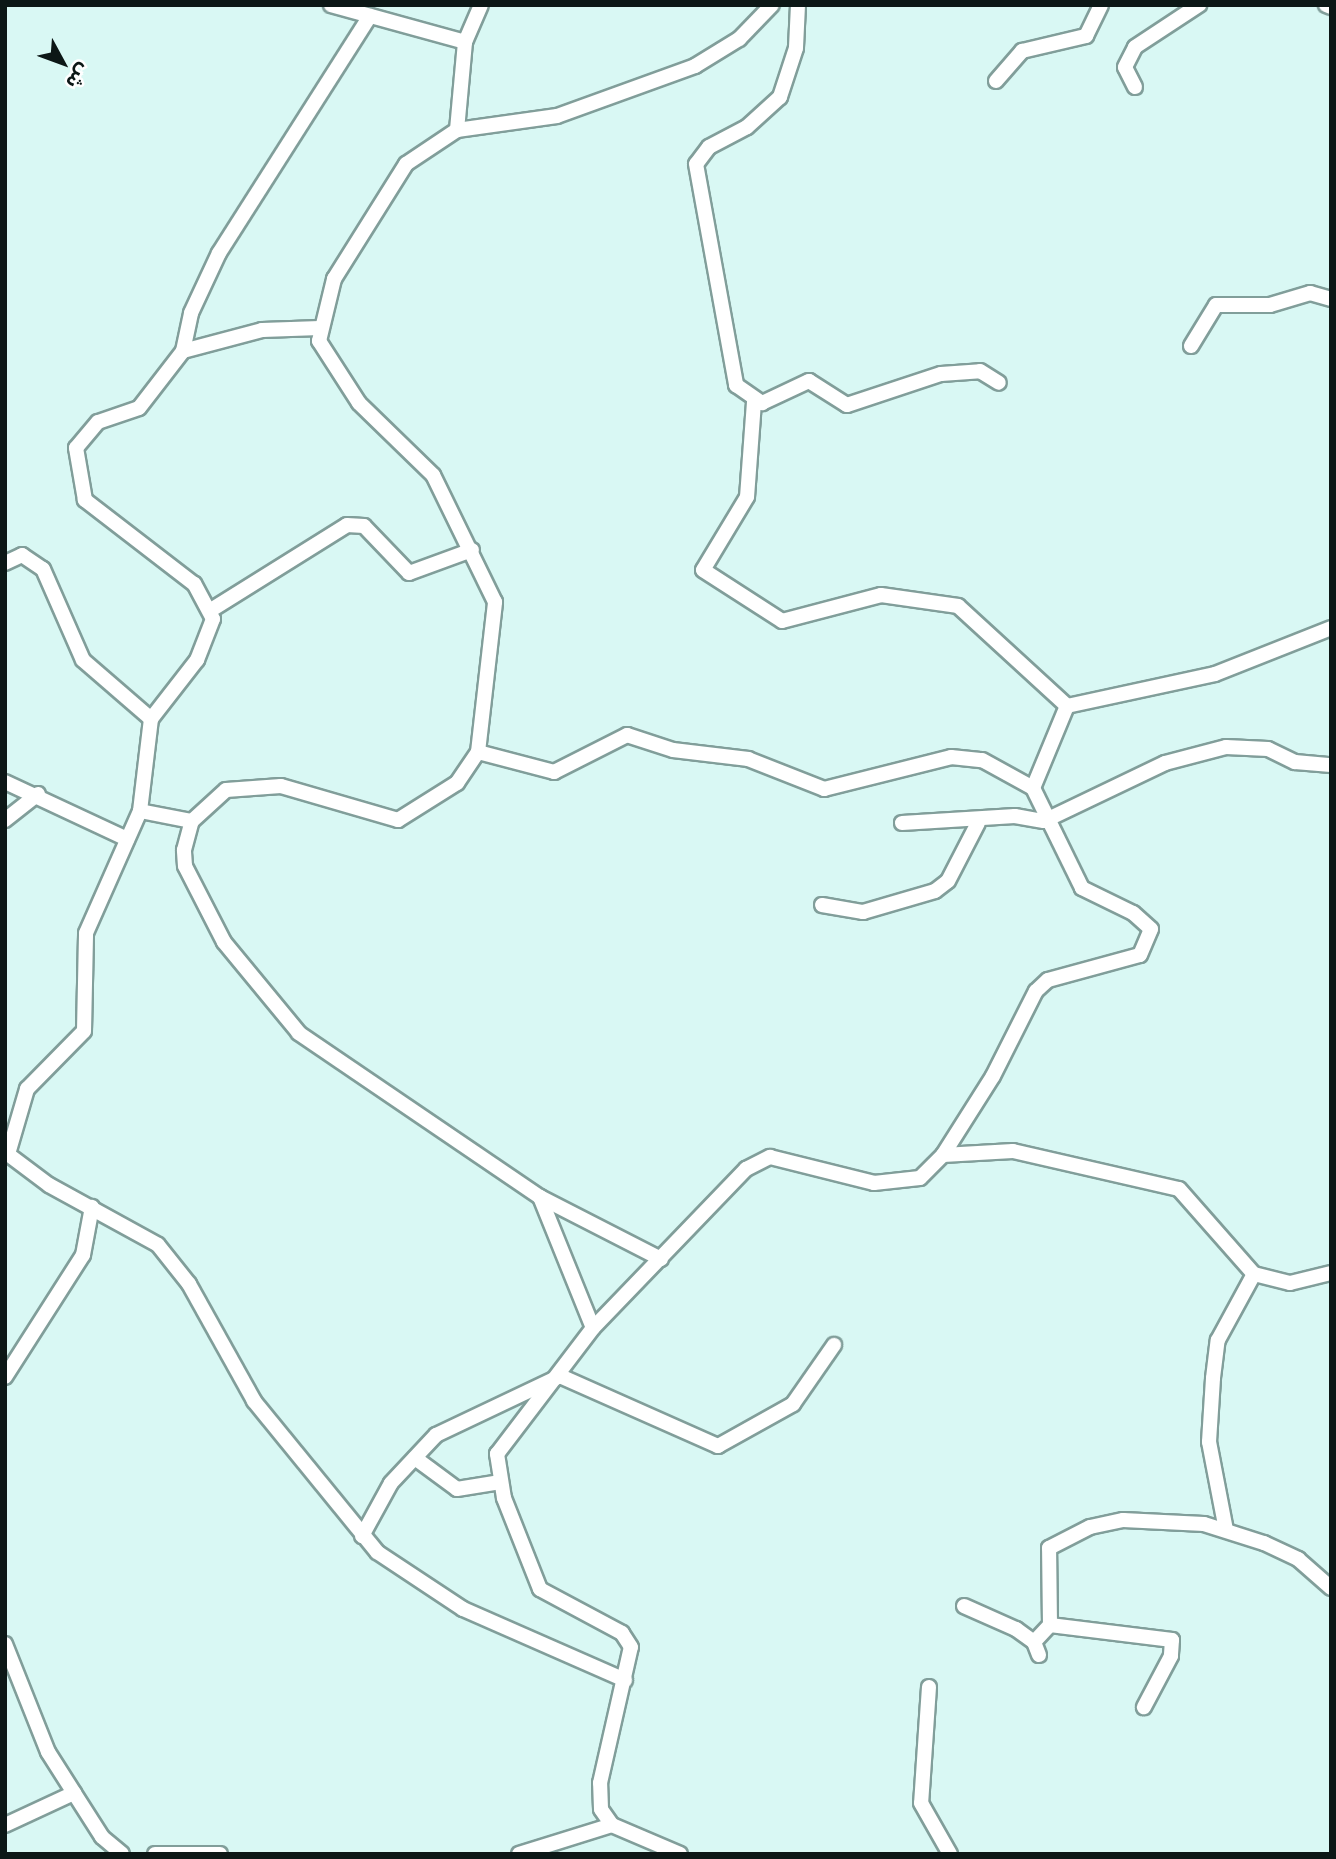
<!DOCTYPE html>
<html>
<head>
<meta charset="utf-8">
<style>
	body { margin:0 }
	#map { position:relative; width:1336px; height:1859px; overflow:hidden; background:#d9f8f4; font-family:"Golos Text","Noto Sans Arabic",sans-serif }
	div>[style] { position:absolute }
	.roads { filter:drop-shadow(2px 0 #819e9a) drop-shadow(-2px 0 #819e9a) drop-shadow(0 2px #819e9a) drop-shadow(0 -2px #819e9a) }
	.street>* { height:14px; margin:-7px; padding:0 7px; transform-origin:7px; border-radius:7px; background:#fff }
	span { translate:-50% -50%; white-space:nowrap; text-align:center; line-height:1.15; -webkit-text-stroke:5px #fff; paint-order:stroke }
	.frame { position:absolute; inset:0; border:7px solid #0c1716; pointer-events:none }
	.north { position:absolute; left:28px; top:28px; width:70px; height:70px; -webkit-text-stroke:5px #fff; paint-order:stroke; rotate:131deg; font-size:19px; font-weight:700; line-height:28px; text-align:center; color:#0c1716 }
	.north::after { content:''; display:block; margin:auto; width:24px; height:32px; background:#0c1716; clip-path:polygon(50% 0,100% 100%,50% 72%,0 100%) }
</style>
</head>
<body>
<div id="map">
	<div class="roads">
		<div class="street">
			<div style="left:331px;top:5px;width:139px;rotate:15.4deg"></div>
			<div style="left:798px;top:5px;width:43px;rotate:92.7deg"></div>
			<div style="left:796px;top:48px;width:52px;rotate:108.1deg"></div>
			<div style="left:780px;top:97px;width:45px;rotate:137.7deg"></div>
			<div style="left:747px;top:127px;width:43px;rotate:152.2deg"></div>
			<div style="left:709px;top:147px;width:21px;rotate:127deg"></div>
			<div style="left:696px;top:164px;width:225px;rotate:79.7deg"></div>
			<div style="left:736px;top:385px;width:32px;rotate:35deg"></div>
			<div style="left:762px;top:403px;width:52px;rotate:-25.1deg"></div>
			<div style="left:809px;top:381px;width:45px;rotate:32.3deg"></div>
			<div style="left:847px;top:405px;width:99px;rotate:-18.3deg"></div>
			<div style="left:941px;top:374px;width:39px;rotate:-4deg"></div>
			<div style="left:980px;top:371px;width:22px;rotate:32deg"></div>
			<div style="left:1326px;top:5px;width:5px;rotate:22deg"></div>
			<div style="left:996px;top:81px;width:40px;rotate:-49deg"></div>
			<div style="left:1022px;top:51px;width:66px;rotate:-13.2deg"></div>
			<div style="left:1086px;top:36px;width:34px;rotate:-64deg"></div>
			<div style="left:1135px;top:87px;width:22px;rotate:-117deg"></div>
			<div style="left:1125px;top:67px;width:22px;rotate:-63deg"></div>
			<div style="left:1135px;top:47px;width:77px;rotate:-33.3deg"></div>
			<div style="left:457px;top:130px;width:88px;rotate:-84.8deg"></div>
			<div style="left:465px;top:42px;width:40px;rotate:-66.6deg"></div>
			<div style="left:1191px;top:346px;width:48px;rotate:-58.6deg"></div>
			<div style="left:1216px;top:305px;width:54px"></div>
			<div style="left:1270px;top:305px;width:42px;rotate:-16.7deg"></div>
			<div style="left:1310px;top:293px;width:22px;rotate:16deg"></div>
			<div style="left:183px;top:351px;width:39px;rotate:-78deg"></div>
			<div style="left:191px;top:313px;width:66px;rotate:-65deg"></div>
			<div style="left:219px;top:253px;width:281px;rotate:-57.5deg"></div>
			<div style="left:754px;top:402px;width:95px;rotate:94.2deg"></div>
			<div style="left:747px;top:497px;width:85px;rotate:121.1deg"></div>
			<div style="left:703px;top:570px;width:94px;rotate:32.8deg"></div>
			<div style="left:782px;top:621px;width:102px;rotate:-14.7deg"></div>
			<div style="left:881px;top:595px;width:78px;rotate:8.1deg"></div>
			<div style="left:958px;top:606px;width:148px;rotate:42.5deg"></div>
			<div style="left:5px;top:563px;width:19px;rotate:-25deg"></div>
			<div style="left:22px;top:555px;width:25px;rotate:34deg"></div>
			<div style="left:43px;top:569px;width:99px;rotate:66.3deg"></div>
			<div style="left:83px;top:660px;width:90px;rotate:40.9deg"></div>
			<div style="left:211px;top:610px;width:160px;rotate:-32deg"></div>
			<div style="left:347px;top:525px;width:17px;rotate:3deg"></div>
			<div style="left:364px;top:526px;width:65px;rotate:46.2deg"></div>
			<div style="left:409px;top:573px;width:67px;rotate:-20.1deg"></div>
			<div style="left:1067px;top:706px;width:151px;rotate:-12.2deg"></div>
			<div style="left:1215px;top:674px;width:125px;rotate:-21.6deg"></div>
			<div style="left:478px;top:752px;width:79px;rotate:14.7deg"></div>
			<div style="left:554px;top:772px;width:82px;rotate:-26.9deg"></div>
			<div style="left:627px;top:735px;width:48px;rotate:18.1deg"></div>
			<div style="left:673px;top:750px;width:76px;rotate:6.8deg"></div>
			<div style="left:748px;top:759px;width:82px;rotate:21.5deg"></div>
			<div style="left:824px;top:789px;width:131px;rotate:-14.1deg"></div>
			<div style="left:951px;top:757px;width:31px;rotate:6deg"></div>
			<div style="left:982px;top:760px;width:58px;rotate:28.8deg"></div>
			<div style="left:5px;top:782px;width:135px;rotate:25deg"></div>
			<div style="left:140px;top:811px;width:53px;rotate:10.9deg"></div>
			<div style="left:5px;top:820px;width:42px;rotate:-38.2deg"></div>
			<div style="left:902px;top:823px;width:113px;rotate:-3.5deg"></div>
			<div style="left:1015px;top:816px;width:29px;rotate:10deg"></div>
			<div style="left:1044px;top:821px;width:134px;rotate:-25.6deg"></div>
			<div style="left:1165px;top:763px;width:63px;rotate:-14.7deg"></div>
			<div style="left:1226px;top:747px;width:42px;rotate:2.7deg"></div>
			<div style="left:1268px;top:749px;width:30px;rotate:26deg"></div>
			<div style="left:1295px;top:762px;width:36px;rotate:5deg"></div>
			<div style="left:822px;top:905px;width:42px;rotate:9.7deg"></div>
			<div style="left:863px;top:912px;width:75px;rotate:-16.3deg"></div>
			<div style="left:935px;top:891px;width:16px;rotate:-38deg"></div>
			<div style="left:948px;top:881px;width:65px;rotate:-62.7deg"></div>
			<div style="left:5px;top:1152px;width:55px;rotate:36.9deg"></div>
			<div style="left:49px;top:1185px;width:124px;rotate:28.8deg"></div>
			<div style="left:158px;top:1245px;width:50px;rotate:51.5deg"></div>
			<div style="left:189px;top:1284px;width:134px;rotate:60.9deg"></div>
			<div style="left:254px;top:1401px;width:195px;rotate:50.8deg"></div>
			<div style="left:377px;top:1552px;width:103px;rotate:33.5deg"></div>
			<div style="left:463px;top:1609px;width:177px;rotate:23.7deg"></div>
			<div style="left:8px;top:1154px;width:68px;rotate:-73.7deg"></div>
			<div style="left:27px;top:1089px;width:81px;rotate:-45.5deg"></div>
			<div style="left:84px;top:1031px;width:98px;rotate:-88.8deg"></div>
			<div style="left:86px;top:933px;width:133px;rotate:-66.1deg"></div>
			<div style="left:140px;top:811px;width:93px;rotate:-83.2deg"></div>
			<div style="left:151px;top:719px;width:75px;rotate:-52.1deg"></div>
			<div style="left:197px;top:660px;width:44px;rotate:-68.7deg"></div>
			<div style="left:213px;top:619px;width:40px;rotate:-118deg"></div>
			<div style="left:194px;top:584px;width:138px;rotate:-142.4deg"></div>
			<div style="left:85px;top:500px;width:53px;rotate:-99.8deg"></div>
			<div style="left:76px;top:448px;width:34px;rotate:-50deg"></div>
			<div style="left:98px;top:422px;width:43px;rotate:-18.9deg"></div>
			<div style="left:139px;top:408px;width:72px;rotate:-52.3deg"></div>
			<div style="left:183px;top:351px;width:82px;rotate:-14.9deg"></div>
			<div style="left:262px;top:330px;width:58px;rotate:-2deg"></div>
			<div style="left:943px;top:1155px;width:70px;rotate:-3.3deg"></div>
			<div style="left:1013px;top:1151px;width:170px;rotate:12.9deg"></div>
			<div style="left:1179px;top:1189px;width:113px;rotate:48.6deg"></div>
			<div style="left:1254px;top:1274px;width:37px;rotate:14deg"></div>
			<div style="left:1290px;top:1283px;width:42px;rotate:-13.7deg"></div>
			<div style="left:540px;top:1197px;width:141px;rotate:68deg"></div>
			<div style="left:661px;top:1259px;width:136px;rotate:-152.9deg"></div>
			<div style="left:540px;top:1197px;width:292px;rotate:-145.8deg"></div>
			<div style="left:299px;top:1033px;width:118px;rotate:-129.5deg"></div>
			<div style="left:224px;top:942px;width:85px;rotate:-117.2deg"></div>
			<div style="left:185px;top:866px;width:16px;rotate:-94deg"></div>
			<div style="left:184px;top:850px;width:30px;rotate:-75deg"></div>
			<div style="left:192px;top:821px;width:46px;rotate:-42.4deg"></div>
			<div style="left:226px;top:790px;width:55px;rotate:-4.2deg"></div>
			<div style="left:281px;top:786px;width:122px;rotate:16.2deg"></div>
			<div style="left:398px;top:820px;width:70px;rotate:-32.1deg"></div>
			<div style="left:457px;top:783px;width:37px;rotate:-56deg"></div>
			<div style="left:478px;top:752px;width:151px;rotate:-83.5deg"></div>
			<div style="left:495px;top:602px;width:141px;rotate:-116deg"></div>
			<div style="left:433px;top:475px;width:103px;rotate:-135.8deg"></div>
			<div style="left:359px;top:403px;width:74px;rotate:-122.8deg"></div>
			<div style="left:319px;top:341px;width:64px;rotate:-76.4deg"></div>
			<div style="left:334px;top:279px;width:136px;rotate:-57.9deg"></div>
			<div style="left:406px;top:164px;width:61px;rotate:-33.7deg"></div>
			<div style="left:457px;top:130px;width:101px;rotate:-8deg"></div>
			<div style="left:557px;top:116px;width:147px;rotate:-19.9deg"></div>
			<div style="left:695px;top:66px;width:52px;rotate:-31.5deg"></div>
			<div style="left:739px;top:39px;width:47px;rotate:-45.9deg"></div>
			<div style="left:5px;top:1377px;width:145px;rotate:-57.4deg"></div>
			<div style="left:83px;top:1255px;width:49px;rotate:-79.4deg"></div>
			<div style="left:415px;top:1458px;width:52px;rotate:36.4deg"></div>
			<div style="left:457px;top:1489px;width:44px;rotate:-9.2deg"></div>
			<div style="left:1226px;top:1530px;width:90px;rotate:-100.9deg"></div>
			<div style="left:1209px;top:1442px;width:64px;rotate:-86.4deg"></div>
			<div style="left:1213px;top:1378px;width:38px;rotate:-83deg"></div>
			<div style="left:1218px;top:1340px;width:75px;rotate:-61.4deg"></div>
			<div style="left:362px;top:1536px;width:60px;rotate:-61.3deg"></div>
			<div style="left:391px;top:1483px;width:66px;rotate:-46.8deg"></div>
			<div style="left:436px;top:1435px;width:137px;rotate:-25.4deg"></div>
			<div style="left:560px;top:1376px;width:173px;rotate:23.9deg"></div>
			<div style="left:718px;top:1446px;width:86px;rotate:-29.2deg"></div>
			<div style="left:793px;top:1404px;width:72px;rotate:-55.2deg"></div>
			<div style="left:964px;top:1606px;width:57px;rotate:23.9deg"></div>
			<div style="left:1016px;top:1629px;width:22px;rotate:36deg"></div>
			<div style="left:1034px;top:1642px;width:14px;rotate:69deg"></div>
			<div style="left:1050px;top:1625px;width:123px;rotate:7deg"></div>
			<div style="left:1172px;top:1640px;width:16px;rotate:94deg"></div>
			<div style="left:1171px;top:1656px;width:58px;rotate:117.9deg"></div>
			<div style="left:1034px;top:1642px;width:23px;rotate:-47deg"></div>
			<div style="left:1050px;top:1625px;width:77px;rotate:-90.7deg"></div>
			<div style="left:1049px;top:1548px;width:46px;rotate:-27.1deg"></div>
			<div style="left:1090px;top:1527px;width:34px;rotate:-12deg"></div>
			<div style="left:1123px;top:1520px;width:81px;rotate:2.8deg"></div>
			<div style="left:1204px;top:1524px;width:63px;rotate:17.6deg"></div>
			<div style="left:1264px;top:1543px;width:38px;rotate:25deg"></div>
			<div style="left:1298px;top:1559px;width:44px;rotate:41.3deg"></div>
			<div style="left:5px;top:1644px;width:116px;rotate:68.3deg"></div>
			<div style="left:48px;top:1752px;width:49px;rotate:57.6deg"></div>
			<div style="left:929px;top:1687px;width:116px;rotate:93.9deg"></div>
			<div style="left:921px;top:1803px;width:59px;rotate:60.4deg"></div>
			<div style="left:5px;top:1825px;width:76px;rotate:-24.9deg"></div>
			<div style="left:74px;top:1793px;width:52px;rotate:57.5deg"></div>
			<div style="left:102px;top:1837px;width:26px;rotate:40deg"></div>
			<div style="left:155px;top:1854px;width:65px"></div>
			<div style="left:519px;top:1854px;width:97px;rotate:-17.3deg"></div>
			<div style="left:680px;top:1854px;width:74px;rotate:-156.9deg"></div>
			<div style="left:612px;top:1825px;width:19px;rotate:-125deg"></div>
			<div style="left:601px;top:1809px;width:26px;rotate:-92deg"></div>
			<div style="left:600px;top:1783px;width:139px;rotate:-77.2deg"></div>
			<div style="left:631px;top:1647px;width:17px;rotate:-123deg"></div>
			<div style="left:622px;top:1633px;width:93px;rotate:-151.8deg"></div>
			<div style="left:540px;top:1589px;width:98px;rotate:-111.6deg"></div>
			<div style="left:504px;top:1498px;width:45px;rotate:-99deg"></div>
			<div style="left:497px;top:1454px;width:158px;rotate:-52.7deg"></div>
			<div style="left:593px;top:1328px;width:221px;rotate:-46.1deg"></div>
			<div style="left:746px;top:1169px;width:27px;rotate:-27deg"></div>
			<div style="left:770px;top:1157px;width:107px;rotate:14deg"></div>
			<div style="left:874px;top:1183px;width:46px;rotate:-6.2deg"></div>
			<div style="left:920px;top:1178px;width:33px;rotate:-45deg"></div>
			<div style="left:943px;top:1155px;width:93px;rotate:-57.7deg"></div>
			<div style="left:993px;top:1076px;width:95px;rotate:-63.2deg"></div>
			<div style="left:1036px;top:991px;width:16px;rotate:-43deg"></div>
			<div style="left:1048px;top:980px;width:95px;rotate:-15.2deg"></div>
			<div style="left:1140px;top:955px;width:28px;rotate:-67deg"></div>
			<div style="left:1151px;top:929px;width:24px;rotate:-138deg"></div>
			<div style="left:1133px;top:913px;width:57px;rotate:-153.9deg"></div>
			<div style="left:1082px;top:888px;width:111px;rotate:-116.1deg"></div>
			<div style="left:1033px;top:788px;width:89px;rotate:-67.5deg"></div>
		</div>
	</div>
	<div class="frame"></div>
	<div class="north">ش</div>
</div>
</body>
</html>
